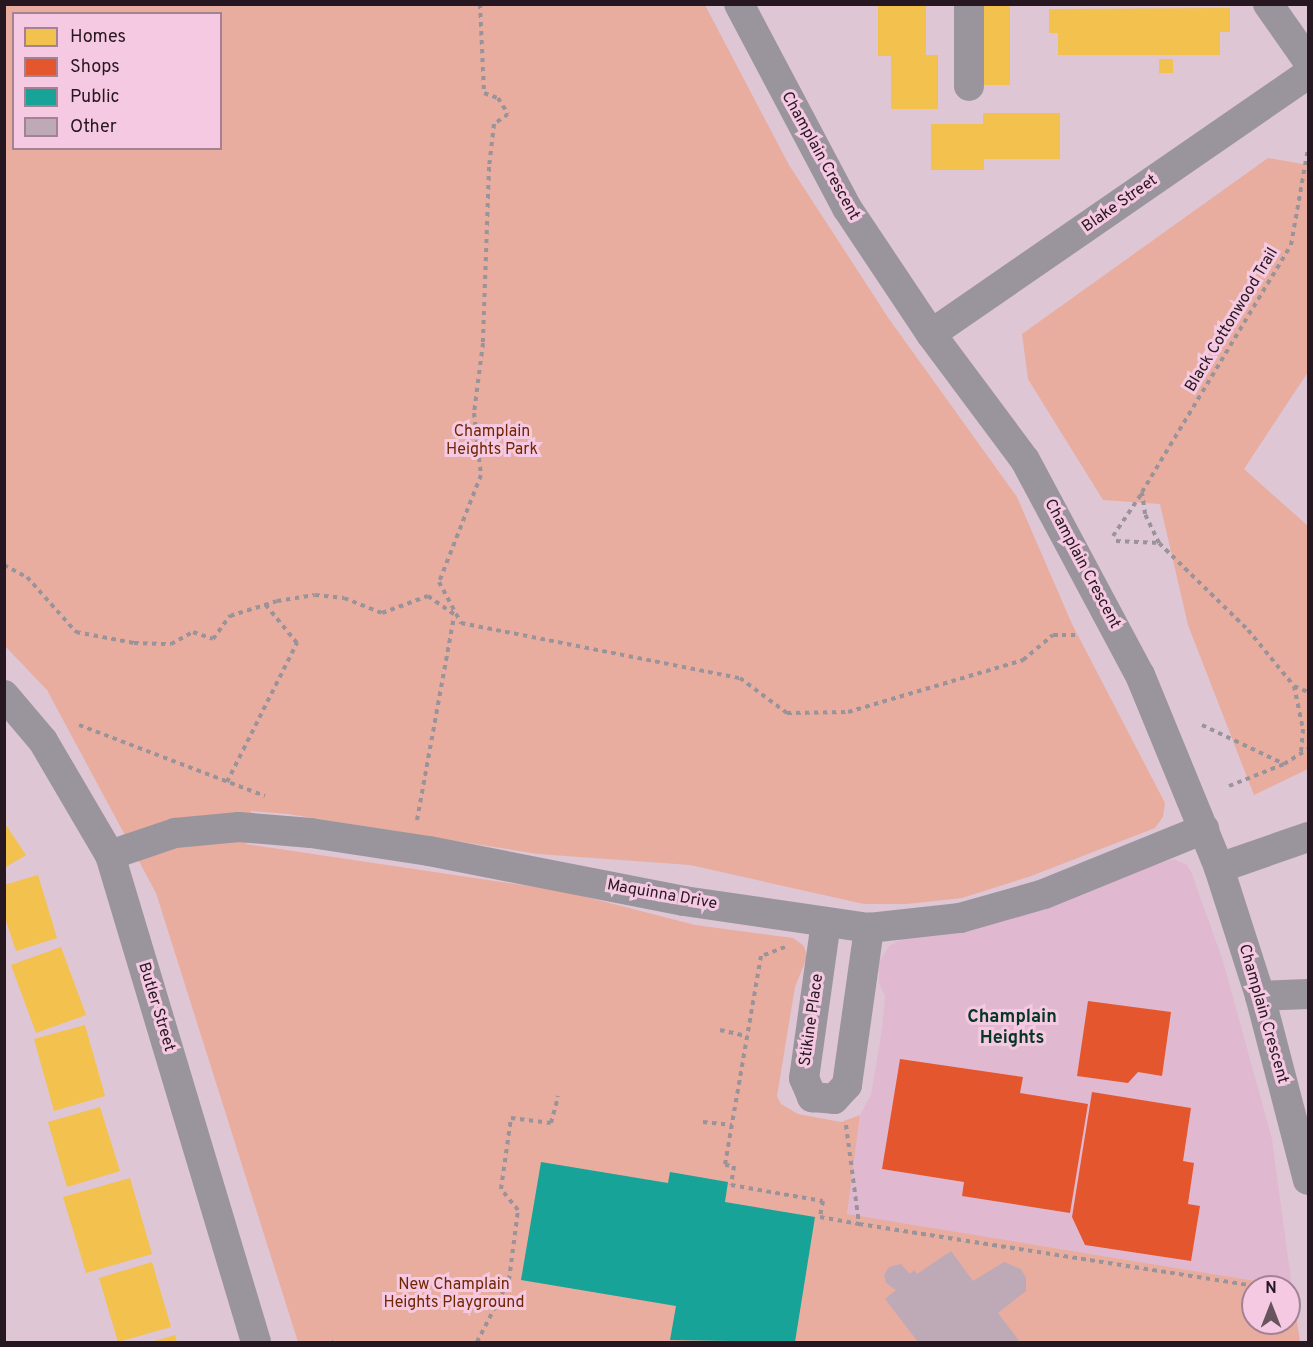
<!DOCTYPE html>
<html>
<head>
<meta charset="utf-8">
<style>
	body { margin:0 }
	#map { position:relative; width:1313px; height:1347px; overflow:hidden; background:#dec6d4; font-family:Overpass,sans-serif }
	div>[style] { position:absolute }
	.built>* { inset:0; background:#e0b9d0 }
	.green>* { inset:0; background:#e8ad9f }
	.homes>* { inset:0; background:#f2c14e }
	.shops>* { inset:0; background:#e4572e }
	.public>* { inset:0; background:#17a398 }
	.building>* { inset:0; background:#beaab6 }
	.path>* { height:4px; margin-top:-2px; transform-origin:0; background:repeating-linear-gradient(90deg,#9a939a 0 4.5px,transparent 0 9px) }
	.minor>* { height:30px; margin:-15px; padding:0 15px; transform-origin:15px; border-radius:15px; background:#9a959d }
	span { translate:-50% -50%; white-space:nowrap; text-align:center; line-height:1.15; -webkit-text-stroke:6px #f5c9e2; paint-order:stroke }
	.street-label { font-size:16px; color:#271720 }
	.park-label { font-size:16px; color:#702600 }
	.neighbourhood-label { font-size:18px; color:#063624; font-weight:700 }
	.frame { position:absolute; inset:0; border:6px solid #271720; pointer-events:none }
	.legend { position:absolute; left:12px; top:12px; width:210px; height:138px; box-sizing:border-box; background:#f5c9e2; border:2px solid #a38294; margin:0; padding:8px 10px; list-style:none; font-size:18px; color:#271720 }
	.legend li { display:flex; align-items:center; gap:12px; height:30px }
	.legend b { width:30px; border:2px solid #a38294 }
	.north { position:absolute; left:1241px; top:1275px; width:60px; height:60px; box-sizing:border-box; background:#f5c9e2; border:2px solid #a38294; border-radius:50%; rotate:0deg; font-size:16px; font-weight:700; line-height:24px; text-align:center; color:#271720 }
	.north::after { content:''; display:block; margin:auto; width:21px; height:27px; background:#67545f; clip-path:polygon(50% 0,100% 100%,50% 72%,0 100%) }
</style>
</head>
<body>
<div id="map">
	<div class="built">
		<div style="clip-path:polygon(1174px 859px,1187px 865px,1192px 874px,1223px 961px,1272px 1139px,1292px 1287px,846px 1214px,860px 1115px,871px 1095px,882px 1029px,885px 996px,879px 983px,879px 962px,889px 946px,902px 939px)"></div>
	</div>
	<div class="green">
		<div style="clip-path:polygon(evenodd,5px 5px,705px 5px,789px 165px,889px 319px,1017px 497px,1072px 624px,1165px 803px,1163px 817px,1155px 828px,1031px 876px,962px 898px,907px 904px,864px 904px,690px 865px,538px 854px,288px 814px,251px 811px,246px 844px,563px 891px,695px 925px,793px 938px,804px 946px,807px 957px,795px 987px,777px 1096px,781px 1104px,798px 1114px,841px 1122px,860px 1115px,847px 1214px,1292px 1287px,1300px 1342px,298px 1342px,156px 893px,47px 690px,5px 646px,5px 5px,14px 14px,220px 14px,220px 148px,14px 148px,14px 14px,5px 5px,1253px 1287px,1289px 1287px,1289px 1323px,1253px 1323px,1253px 1287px)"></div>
		<div style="clip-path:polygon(1268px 158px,1308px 165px,1308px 372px,1244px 469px,1308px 526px,1308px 769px,1254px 795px,1188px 625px,1160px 504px,1103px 500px,1028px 379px,1022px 334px)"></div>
	</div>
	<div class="homes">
		<div style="clip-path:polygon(878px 4px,926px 4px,926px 55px,938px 55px,938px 109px,891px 109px,891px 56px,878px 56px)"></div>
		<div style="clip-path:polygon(984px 6px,1010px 6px,1010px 85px,984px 85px)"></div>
		<div style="clip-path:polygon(1230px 8px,1230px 32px,1220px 32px,1220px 55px,1058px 55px,1058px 33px,1049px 33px,1049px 9px)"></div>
		<div style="clip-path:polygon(1159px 59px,1173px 59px,1173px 73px,1159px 73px)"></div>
		<div style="clip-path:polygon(983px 113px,1060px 113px,1060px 159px,984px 159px,984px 170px,931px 170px,931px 124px,983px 124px)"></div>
		<div style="clip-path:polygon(4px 822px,26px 855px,4px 868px)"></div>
		<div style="clip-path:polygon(38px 875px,57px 938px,16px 951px,4px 915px,4px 885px)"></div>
		<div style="clip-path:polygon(61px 947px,86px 1015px,36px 1033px,11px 965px)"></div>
		<div style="clip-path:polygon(85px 1025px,105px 1096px,54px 1111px,34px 1039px)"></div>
		<div style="clip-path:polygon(100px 1107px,120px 1171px,67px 1187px,48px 1122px)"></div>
		<div style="clip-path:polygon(130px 1178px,152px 1254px,86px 1273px,63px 1197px)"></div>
		<div style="clip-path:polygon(152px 1262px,171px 1327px,118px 1342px,99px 1278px)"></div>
		<div style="clip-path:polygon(175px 1335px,177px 1342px,151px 1342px)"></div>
	</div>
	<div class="shops">
		<div style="clip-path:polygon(1088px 1001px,1171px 1012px,1162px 1076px,1138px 1072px,1128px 1083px,1077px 1076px)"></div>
		<div style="clip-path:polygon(900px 1059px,1023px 1077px,1020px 1093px,1088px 1104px,1070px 1213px,962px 1196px,964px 1182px,882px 1169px)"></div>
		<div style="clip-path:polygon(1092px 1092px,1191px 1108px,1183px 1161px,1194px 1163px,1188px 1204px,1200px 1206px,1191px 1261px,1085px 1245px,1072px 1217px)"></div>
	</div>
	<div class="public">
		<div style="clip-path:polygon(541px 1162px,668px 1183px,670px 1172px,728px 1182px,725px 1202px,815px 1217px,795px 1342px,670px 1340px,676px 1306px,521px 1280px)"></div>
	</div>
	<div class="building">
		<div style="clip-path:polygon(951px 1251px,973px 1281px,1004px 1262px,1021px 1269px,1026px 1278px,1026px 1291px,998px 1313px,1020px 1342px,918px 1342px,885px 1299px,896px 1290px,886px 1283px,884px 1275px,889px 1267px,901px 1264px,910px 1274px,914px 1270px,917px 1274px)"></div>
	</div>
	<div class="path">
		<div style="left:480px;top:4px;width:89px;rotate:87.4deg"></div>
		<div style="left:484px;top:93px;width:15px;rotate:20deg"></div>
		<div style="left:498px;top:98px;width:19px;rotate:58deg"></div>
		<div style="left:508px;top:114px;width:17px;rotate:144deg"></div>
		<div style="left:494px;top:124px;width:43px;rotate:96.6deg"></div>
		<div style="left:489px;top:167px;width:176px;rotate:92deg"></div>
		<div style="left:483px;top:343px;width:71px;rotate:97.3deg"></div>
		<div style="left:474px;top:413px;width:62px;rotate:83.6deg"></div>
		<div style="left:481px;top:475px;width:115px;rotate:111.4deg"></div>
		<div style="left:439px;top:582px;width:47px;rotate:61.8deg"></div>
		<div style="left:461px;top:623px;width:284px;rotate:11.2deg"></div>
		<div style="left:740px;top:678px;width:59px;rotate:36.7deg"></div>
		<div style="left:787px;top:713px;width:61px;rotate:-0.9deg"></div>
		<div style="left:848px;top:712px;width:183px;rotate:-16.5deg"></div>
		<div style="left:1023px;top:660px;width:39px;rotate:-40deg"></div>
		<div style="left:1053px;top:635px;width:27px"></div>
		<div style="left:1113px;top:536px;width:52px;rotate:-56deg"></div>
		<div style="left:1116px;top:541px;width:43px;rotate:2.7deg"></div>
		<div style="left:1159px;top:543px;width:124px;rotate:44.3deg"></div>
		<div style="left:1248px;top:630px;width:72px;rotate:50.6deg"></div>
		<div style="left:1294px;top:686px;width:15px;rotate:23deg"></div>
		<div style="left:1159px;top:543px;width:32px;rotate:-116deg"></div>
		<div style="left:1145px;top:514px;width:22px;rotate:-98deg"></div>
		<div style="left:1142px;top:492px;width:288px;rotate:-58.9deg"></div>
		<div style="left:1291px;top:245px;width:97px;rotate:-80deg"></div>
		<div style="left:4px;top:565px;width:26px;rotate:28deg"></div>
		<div style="left:27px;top:577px;width:74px;rotate:48.3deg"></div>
		<div style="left:76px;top:632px;width:59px;rotate:10.7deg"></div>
		<div style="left:134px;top:643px;width:37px;rotate:2deg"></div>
		<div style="left:171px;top:644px;width:25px;rotate:-29deg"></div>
		<div style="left:193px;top:632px;width:21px;rotate:19deg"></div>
		<div style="left:213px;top:639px;width:29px;rotate:-54deg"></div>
		<div style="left:230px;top:616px;width:49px;rotate:-17.7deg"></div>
		<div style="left:277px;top:601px;width:38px;rotate:-9deg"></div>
		<div style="left:315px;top:595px;width:29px;rotate:6deg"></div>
		<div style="left:344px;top:598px;width:41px;rotate:21.5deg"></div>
		<div style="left:382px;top:613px;width:49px;rotate:-20.3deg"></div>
		<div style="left:428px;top:596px;width:35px;rotate:35deg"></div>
		<div style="left:1294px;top:686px;width:44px;rotate:78.2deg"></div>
		<div style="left:1303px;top:729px;width:25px;rotate:95deg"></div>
		<div style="left:79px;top:725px;width:199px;rotate:20.9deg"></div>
		<div style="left:1202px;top:725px;width:91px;rotate:25.4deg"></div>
		<div style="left:227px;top:782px;width:156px;rotate:-63.3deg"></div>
		<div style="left:297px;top:643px;width:50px;rotate:-129.4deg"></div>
		<div style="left:1229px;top:786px;width:59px;rotate:-21.8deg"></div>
		<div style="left:1284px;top:764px;width:28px;rotate:-32deg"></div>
		<div style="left:417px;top:820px;width:206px;rotate:-79.7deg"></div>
		<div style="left:785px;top:947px;width:26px;rotate:159deg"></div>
		<div style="left:761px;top:956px;width:212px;rotate:99.8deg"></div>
		<div style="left:725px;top:1165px;width:9px;rotate:6deg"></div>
		<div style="left:734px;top:1166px;width:19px;rotate:99deg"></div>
		<div style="left:731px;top:1185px;width:93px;rotate:9.9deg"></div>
		<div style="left:823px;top:1201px;width:16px;rotate:101deg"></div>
		<div style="left:820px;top:1217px;width:40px;rotate:10deg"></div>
		<div style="left:720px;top:1030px;width:28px;rotate:13deg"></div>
		<div style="left:703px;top:1122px;width:29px;rotate:6deg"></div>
		<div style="left:846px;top:1125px;width:100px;rotate:82.5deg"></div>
		<div style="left:859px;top:1224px;width:408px;rotate:8.9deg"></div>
		<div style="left:332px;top:1342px;width:1px"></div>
		<div style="left:477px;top:1342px;width:70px;rotate:-62.7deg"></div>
		<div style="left:509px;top:1280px;width:71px;rotate:-82.7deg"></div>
		<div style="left:518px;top:1210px;width:27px;rotate:-129deg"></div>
		<div style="left:501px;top:1189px;width:72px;rotate:-82deg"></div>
		<div style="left:511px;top:1118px;width:40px;rotate:7.1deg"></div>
		<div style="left:551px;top:1123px;width:28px;rotate:-75deg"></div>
	</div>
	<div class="minor">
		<div style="left:739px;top:4px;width:231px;rotate:62.1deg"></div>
		<div style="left:847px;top:208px;width:151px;rotate:56.3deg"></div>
		<div style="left:931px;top:334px;width:157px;rotate:53.3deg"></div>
		<div style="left:1025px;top:460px;width:244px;rotate:61.9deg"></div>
		<div style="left:1140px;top:675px;width:209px;rotate:67.7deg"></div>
		<div style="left:1219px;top:868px;width:134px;rotate:72.2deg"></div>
		<div style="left:1260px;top:996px;width:190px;rotate:75.4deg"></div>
		<div style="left:969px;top:4px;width:82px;rotate:90deg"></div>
		<div style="left:1268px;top:4px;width:70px;rotate:54.9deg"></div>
		<div style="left:931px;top:334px;width:458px;rotate:-34.6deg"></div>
		<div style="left:4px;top:695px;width:60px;rotate:49.7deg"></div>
		<div style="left:43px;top:741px;width:132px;rotate:59.6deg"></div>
		<div style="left:110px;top:855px;width:508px;rotate:73.31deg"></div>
		<div style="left:110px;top:855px;width:69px;rotate:-18.7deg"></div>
		<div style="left:175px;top:833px;width:64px;rotate:-5.4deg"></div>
		<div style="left:239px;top:827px;width:72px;rotate:4.8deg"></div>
		<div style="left:311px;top:833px;width:119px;rotate:8.7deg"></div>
		<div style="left:429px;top:851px;width:260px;rotate:11.1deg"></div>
		<div style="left:684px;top:901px;width:187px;rotate:8.3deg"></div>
		<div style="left:869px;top:928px;width:92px;rotate:-6.3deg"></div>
		<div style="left:960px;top:918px;width:87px;rotate:-15.9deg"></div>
		<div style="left:1044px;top:894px;width:173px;rotate:-22.1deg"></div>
		<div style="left:1219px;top:868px;width:94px;rotate:-19.2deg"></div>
		<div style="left:826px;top:922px;width:158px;rotate:98deg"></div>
		<div style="left:804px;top:1078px;width:21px;rotate:67deg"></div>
		<div style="left:812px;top:1097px;width:22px;rotate:5deg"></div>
		<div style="left:834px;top:1099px;width:19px;rotate:-47deg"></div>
		<div style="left:847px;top:1085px;width:159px;rotate:-82deg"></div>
		<div style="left:1260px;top:996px;width:48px;rotate:-2.4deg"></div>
	</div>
	<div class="street-label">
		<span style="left:820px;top:156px;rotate:61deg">Champlain Crescent</span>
		<span style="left:1120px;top:204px;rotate:-35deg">Blake Street</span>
		<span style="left:1232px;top:320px;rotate:-59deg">Black Cottonwood Trail</span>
		<span style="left:1082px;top:564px;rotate:62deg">Champlain Crescent</span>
		<span style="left:662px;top:895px;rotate:10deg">Maquinna Drive</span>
		<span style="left:156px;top:1007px;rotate:73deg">Butler Street</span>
		<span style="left:1263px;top:1014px;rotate:74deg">Champlain Crescent</span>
		<span style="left:812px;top:1020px;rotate:-82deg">Stikine Place</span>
	</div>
	<div class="park-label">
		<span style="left:492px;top:441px">Champlain<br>Heights Park</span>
		<span style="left:454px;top:1294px">New Champlain<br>Heights Playground</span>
	</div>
	<div class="neighbourhood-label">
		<span style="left:1012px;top:1029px">Champlain<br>Heights</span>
	</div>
	<div class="frame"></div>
	<ul class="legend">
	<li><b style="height:16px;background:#f2c14e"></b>Homes</li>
	<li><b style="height:16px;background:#e4572e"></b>Shops</li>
	<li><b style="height:16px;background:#17a398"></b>Public</li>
	<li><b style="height:16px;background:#beaab6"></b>Other</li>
	</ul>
	<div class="north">N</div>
</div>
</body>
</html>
